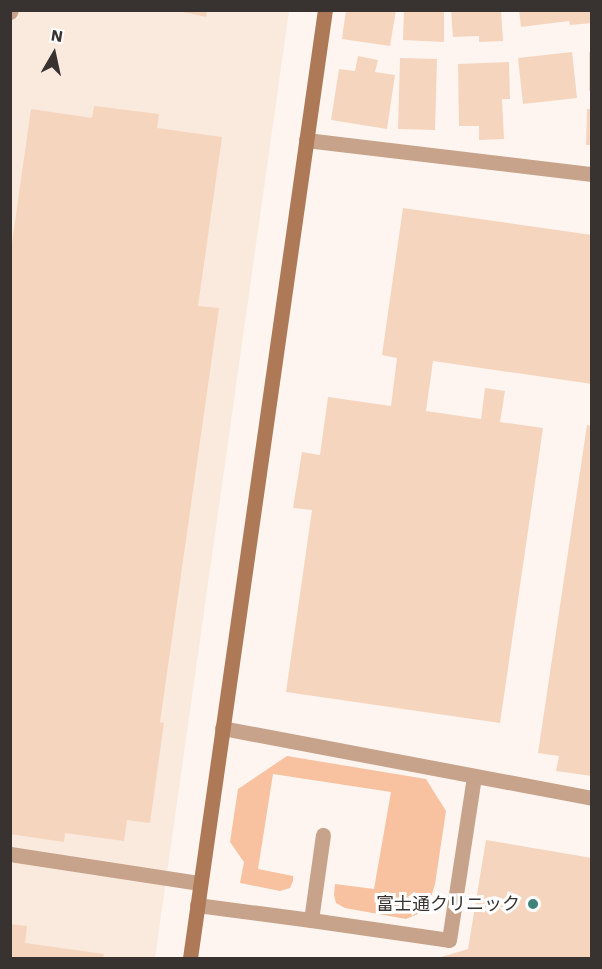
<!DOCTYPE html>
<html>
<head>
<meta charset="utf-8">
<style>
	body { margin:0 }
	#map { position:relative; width:602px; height:969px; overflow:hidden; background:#fef5f0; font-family:"Work Sans","Noto Sans JP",sans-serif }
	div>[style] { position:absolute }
	.built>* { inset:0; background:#fae9dd }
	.green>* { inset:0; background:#f8c2a0 }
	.building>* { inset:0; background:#f6d5bf }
	.lane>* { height:15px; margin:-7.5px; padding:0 7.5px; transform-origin:7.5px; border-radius:7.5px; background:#c7a38c }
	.street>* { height:15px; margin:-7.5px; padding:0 7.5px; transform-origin:7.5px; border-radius:7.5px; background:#c7a38c }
	.secondary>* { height:15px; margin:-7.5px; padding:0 7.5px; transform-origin:7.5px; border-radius:7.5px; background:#ad7957 }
	.dots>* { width:16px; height:16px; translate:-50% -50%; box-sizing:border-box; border:3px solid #fff; border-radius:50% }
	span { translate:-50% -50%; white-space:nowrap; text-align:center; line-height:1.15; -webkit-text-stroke:6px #fff; paint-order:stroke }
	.poi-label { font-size:18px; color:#383331 }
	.right { translate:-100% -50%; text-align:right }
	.frame { position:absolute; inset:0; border:12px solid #383331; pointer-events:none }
	.north { position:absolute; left:24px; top:24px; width:60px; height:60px; -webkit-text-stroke:4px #fff; paint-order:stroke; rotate:9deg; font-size:16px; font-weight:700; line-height:24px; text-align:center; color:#383331 }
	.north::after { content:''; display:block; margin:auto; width:21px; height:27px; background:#383331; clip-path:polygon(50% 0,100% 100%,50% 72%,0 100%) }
</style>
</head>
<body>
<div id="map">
	<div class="built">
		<div style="clip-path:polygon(10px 11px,289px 11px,155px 958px,11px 958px)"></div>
	</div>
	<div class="green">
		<div style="clip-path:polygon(287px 756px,426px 779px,446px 811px,435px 884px,429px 904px,420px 913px,406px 919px,345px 908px,336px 903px,334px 895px,335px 884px,374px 889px,391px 792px,273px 774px,258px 869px,293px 876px,293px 881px,290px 888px,280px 891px,240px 883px,244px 862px,230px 842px,238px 789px)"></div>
	</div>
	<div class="building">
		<div style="clip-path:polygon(174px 10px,207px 10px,206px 17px)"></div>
		<div style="clip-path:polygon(346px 10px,396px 10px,390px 46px,342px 39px)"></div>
		<div style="clip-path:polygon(404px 10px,444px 10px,444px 42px,403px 40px)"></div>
		<div style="clip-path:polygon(451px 10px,501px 10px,503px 41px,479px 42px,479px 36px,453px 37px)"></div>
		<div style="clip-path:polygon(519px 10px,592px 10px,592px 23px,570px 25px,569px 21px,521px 27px)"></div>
		<div style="clip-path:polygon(572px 52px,577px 98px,523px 104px,518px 58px)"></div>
		<div style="clip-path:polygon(589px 52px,592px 52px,592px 91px,589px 91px)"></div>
		<div style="clip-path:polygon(358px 56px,378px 60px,375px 72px,395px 75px,387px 129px,331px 120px,339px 69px,355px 71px)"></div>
		<div style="clip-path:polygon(400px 58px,437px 59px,435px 130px,398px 129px)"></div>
		<div style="clip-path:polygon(509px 62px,510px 99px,502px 99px,504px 139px,479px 140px,479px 126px,459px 126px,458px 64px)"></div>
		<div style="clip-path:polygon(94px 106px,159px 114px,157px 128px,222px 137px,198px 306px,219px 308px,160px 722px,164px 723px,150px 823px,127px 820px,124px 841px,65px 833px,64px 842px,10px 834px,10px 257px,31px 109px,92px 118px)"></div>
		<div style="clip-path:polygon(587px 109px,592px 109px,592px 145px,586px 145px)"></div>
		<div style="clip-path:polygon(403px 208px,592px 235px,592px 384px,433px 361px,426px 411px,481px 419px,485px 388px,505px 391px,500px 422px,543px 428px,500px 723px,286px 692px,312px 510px,293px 508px,302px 452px,320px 455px,328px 397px,391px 406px,397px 358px,382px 355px)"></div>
		<div style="clip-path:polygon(587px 425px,592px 426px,592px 776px,556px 771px,559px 756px,538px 753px)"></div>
		<div style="clip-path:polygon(486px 840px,592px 858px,592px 958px,438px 958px,468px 949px)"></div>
		<div style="clip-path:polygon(10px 924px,27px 926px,25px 943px,104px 954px,103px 958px,10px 958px)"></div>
	</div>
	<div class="lane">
		<div style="left:10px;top:12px;width:2px;rotate:-63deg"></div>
		<div style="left:10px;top:854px;width:192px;rotate:8.7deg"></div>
		<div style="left:197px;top:905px;width:115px;rotate:7.5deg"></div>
		<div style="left:311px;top:920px;width:86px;rotate:-82deg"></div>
		<div style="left:311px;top:920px;width:139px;rotate:8.2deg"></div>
		<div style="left:449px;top:940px;width:166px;rotate:-81.3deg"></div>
	</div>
	<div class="street">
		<div style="left:306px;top:140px;width:288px;rotate:6.8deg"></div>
		<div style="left:222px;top:728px;width:377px;rotate:10.7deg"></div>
	</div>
	<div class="secondary">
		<div style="left:190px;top:958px;width:958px;rotate:-81.9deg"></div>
	</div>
	<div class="dots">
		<div style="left:533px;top:904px;background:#3f8479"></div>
	</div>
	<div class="poi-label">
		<span class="right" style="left:520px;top:904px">富士通クリニック</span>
	</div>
	<div class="frame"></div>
	<div class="north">N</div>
</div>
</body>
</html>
